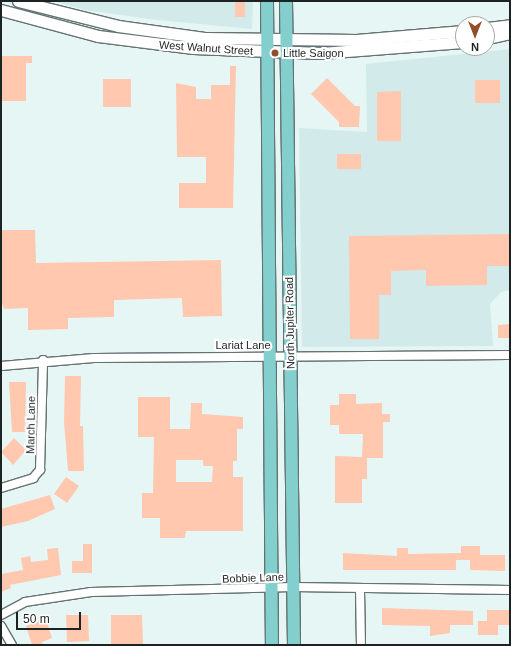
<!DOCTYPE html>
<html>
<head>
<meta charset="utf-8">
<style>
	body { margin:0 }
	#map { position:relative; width:511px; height:646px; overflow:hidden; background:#e6f6f5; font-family:Arial,sans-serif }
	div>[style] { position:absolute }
	.built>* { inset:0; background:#d2ebea }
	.building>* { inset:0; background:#ffc8af }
	.roads { filter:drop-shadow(1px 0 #647271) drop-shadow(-1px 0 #647271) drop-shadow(0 1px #647271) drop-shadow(0 -1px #647271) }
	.street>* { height:8px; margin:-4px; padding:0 4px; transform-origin:4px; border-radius:4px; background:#fff }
	.secondary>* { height:11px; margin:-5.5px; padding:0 5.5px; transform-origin:5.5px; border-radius:5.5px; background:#fff }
	.primary>* { height:12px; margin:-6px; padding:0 6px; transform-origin:6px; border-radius:6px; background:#83cfcd }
	.dots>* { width:11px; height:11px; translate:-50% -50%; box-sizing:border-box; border:2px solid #fff; border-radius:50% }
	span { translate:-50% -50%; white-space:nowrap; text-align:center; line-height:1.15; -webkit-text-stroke:4px #fff; paint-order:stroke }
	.street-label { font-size:11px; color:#1d2222 }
	.poi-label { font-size:11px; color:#1d2222 }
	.left { translate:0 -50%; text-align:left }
	.frame { position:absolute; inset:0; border:2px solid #1d2222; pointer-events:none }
	.north { position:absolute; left:455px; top:16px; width:40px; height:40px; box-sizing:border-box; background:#fff; border:1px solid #a5a7a7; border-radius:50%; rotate:180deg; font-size:11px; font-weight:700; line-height:16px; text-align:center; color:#1d2222 }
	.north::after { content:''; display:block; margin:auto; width:14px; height:18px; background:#944d29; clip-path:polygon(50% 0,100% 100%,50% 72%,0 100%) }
	.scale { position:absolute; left:16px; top:612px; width:65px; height:18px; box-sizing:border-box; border:2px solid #1d2222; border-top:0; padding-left:5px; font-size:12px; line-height:14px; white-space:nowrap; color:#1d2222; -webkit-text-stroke:3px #fff; paint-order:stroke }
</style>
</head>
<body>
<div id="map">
	<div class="built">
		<div style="clip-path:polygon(52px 1px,253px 1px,252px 29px,157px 20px,85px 10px)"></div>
		<div style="clip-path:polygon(510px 49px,510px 290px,501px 292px,490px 304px,493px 346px,302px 347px,299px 128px,367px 132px,366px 64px)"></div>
	</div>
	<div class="building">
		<div style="clip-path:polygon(235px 1px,245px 1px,245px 17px,235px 17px)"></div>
		<div style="clip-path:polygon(1px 56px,32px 56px,32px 63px,26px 63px,26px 101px,1px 101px)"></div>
		<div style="clip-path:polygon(230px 66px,236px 66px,233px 208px,179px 208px,179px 183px,206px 183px,206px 157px,177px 157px,176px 83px,196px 87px,196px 99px,211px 99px,211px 85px,230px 85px)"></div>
		<div style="clip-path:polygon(327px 78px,355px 106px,360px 106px,359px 127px,339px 127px,339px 122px,311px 94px)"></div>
		<div style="clip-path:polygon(103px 79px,131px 79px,131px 107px,103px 107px)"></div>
		<div style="clip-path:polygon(475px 80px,500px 80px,500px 103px,475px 103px)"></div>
		<div style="clip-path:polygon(401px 91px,401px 141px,377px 141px,377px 92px)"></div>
		<div style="clip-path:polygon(337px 154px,361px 154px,361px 169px,337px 169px)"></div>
		<div style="clip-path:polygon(1px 230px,35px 230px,36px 263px,221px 260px,222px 316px,183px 317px,182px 298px,114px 300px,114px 317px,68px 318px,68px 329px,28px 330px,28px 308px,4px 309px,1px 301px)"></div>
		<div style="clip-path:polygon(510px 234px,510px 266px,487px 266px,487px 285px,426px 286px,426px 270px,391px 271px,391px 295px,379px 295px,379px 339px,350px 339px,349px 236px)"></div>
		<div style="clip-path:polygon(510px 324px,510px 338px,498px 338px,498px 325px)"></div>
		<div style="clip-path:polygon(65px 376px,81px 376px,80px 426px,83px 426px,84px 471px,68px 471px,64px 422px)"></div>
		<div style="clip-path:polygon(9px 382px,26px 382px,25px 432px,12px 432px)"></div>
		<div style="clip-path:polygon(339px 394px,356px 394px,356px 404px,382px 403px,382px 414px,390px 414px,390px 422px,383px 422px,383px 458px,367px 458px,367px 479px,362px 479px,362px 503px,335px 503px,335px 456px,362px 457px,363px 434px,339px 434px,339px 425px,330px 425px,330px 405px,339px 405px)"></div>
		<div style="clip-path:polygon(evenodd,138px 397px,170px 397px,170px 429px,190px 429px,191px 403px,202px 403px,202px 414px,243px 417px,243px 429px,237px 429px,237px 461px,233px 461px,233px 477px,243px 477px,243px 531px,186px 531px,185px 538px,160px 538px,160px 518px,142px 518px,142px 493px,153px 493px,154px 437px,138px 437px,138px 397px,176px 460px,203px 460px,203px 466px,213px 466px,212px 482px,176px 482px,176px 460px)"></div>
		<div style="clip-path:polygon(14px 438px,26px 450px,13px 465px,1px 452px)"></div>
		<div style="clip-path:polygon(66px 477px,79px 486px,67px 503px,54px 494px)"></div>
		<div style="clip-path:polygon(50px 495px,55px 509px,28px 521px,1px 527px,1px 509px)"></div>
		<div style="clip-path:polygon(83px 544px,92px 544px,92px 573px,72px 573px,72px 561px,83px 561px)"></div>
		<div style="clip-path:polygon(461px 546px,480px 546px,480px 555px,505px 555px,505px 571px,470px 570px,470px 560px,456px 560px,456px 570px,343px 570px,343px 553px,397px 556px,397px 548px,408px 548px,408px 554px,461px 553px)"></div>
		<div style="clip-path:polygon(58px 548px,61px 575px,10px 585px,11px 588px,1px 592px,1px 574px,23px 570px,21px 558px,30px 556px,31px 562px,48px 560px,47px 549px)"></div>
		<div style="clip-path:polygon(382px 608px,473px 611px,473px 625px,450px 625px,450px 633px,430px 636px,430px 626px,382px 625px)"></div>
		<div style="clip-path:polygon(487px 610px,510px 610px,510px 625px,498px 625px,498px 635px,478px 635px,478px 621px,487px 621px)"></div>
		<div style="clip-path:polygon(66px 615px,88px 615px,89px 641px,67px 642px)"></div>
		<div style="clip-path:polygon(111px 615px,142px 615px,143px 645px,111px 645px)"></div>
		<div style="clip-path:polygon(46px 619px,52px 638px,42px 642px,43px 645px,32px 645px,26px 626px)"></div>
	</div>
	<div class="roads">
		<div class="street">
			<div style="left:1px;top:366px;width:93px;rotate:-4.9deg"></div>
			<div style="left:94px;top:358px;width:416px;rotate:-0.4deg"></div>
			<div style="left:1px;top:488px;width:34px;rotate:-17deg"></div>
			<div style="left:33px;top:478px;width:11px;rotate:-49deg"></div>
			<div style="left:40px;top:470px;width:110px;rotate:-88.4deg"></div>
			<div style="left:360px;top:589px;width:56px;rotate:89deg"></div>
			<div style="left:1px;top:615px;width:27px;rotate:-28deg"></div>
			<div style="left:25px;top:602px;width:67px;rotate:-8.6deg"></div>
			<div style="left:91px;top:592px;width:202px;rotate:-1.4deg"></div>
			<div style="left:293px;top:587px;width:217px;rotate:0.8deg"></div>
			<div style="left:1px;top:626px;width:22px;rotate:60deg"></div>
		</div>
		<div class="secondary">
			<div style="left:18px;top:1px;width:103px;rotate:14deg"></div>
			<div style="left:118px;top:26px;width:89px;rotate:7.8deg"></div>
			<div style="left:206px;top:38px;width:150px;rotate:0.8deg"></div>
			<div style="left:356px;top:40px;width:107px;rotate:-4.8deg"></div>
			<div style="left:1px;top:10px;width:100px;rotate:15deg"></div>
			<div style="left:98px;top:36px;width:96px;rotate:7.2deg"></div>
			<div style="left:193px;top:48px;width:128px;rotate:2.2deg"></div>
			<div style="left:321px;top:53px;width:142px;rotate:-4.4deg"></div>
			<div style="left:487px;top:28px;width:23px;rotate:-7deg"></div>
			<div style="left:487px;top:38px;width:24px;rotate:-12deg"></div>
		</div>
		<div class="primary">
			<div style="left:267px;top:1px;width:644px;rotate:89.56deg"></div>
			<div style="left:286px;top:1px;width:644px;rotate:89.29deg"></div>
		</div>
	</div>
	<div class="dots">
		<div style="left:275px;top:53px;background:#944d29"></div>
	</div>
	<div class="street-label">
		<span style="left:206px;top:48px;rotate:4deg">West Walnut Street</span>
		<span style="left:290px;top:323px;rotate:-91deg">North Jupiter Road</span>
		<span style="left:243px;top:345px">Lariat Lane</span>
		<span style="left:31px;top:425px;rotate:-89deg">March Lane</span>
		<span style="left:253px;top:578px;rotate:-2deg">Bobbie Lane</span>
	</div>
	<div class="poi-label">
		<span class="left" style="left:283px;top:53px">Little Saigon</span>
	</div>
	<div class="frame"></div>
	<div class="north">N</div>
	<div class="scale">50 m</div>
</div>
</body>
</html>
